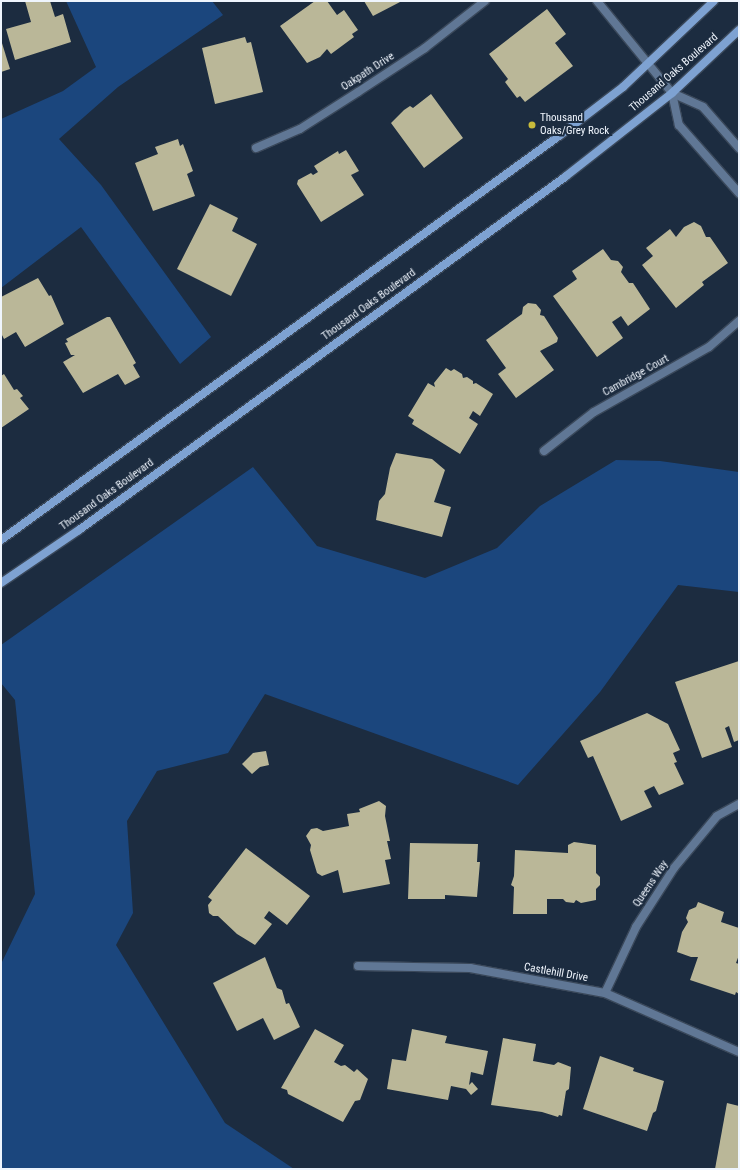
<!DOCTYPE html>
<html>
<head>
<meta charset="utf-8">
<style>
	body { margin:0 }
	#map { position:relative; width:740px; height:1170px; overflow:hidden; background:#1c2c40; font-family:"Roboto Condensed",sans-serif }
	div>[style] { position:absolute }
	.green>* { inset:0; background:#1b467d }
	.building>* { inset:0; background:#bab798 }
	.roads { filter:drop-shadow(1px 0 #3a485a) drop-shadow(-1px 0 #3a485a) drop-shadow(0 1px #3a485a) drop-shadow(0 -1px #3a485a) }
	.street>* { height:8px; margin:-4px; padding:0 4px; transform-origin:4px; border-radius:4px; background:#607795 }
	.secondary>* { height:8px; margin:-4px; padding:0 4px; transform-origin:4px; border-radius:4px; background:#7ea2d2 }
	.dots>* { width:11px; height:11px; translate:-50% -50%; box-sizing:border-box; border:2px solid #1c2c40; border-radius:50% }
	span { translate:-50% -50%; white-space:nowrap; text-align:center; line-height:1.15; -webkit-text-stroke:4px #1c2c40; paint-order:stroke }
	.street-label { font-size:11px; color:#eff5fd }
	.poi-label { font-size:11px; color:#eff5fd }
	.left { translate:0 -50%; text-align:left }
	.frame { position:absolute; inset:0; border:2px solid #eff5fd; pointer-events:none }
</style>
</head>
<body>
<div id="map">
	<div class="green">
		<div style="clip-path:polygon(66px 1px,212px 1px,223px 15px,118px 87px,59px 139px,101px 185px,211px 337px,180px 364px,81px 227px,1px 288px,1px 119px,63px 91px,96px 67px)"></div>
		<div style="clip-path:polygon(616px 460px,660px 461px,739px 472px,739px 592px,678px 585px,600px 692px,518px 785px,265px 694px,228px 753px,157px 771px,127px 821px,133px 913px,116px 945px,225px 1123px,294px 1169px,1px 1169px,1px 964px,35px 894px,15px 700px,1px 683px,1px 645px,253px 467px,317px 546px,425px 578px,497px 548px,540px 506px)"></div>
	</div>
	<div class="building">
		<div style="clip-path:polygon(25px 1px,50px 1px,55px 17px,63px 14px,71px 42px,15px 60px,6px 29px,31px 22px)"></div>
		<div style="clip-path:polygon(315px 1px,327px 1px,337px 15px,344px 10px,358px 30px,352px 34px,354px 37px,331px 54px,327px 49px,320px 57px,307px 63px,280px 26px)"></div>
		<div style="clip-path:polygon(364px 1px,402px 1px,373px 16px)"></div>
		<div style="clip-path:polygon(547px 9px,566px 34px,555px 43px,573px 66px,525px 102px,520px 96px,517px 98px,505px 82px,508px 79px,489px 54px)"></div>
		<div style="clip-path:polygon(245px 37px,247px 43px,251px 42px,263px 92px,215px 104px,202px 48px)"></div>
		<div style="clip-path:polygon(1px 40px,10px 69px,1px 72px)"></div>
		<div style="clip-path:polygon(431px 94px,463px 138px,424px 168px,391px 123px,404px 110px,410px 106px,413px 108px)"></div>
		<div style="clip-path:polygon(178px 139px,180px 146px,183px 144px,193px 171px,187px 174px,195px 196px,153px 211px,135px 163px,158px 154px,155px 147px)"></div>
		<div style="clip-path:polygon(346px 150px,359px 171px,351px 175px,364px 195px,321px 222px,297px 184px,298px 180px,311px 173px,313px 175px,318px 172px,314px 166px,338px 151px,339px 154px)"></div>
		<div style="clip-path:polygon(210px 204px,238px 218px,232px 231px,257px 244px,231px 296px,177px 269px)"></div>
		<div style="clip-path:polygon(694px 222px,701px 226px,706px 237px,710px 237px,728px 263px,702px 282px,704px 285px,676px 308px,642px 265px,653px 256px,646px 248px,670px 229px,676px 237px,684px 227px)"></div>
		<div style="clip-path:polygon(603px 249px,611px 260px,618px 261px,623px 267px,621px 272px,629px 283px,633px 283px,650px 309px,628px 326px,621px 316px,612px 322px,623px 338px,597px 357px,553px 296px,577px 279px,572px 271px)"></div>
		<div style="clip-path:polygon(38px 278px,49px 296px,51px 295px,64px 324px,25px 347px,16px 332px,4px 339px,1px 333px,1px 297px)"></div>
		<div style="clip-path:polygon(528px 303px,536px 304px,541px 310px,540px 315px,544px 316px,558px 338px,557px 342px,540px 351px,554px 370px,516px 398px,498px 374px,506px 368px,486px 340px,522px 314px,523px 307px)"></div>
		<div style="clip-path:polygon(107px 317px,110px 317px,136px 363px,133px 365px,140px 377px,125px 385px,118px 374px,83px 393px,63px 362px,75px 355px,71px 355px,65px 343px,68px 342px,66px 339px)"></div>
		<div style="clip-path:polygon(446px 368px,451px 371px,454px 369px,462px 374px,463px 378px,467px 377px,473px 381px,473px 384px,476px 383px,493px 394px,480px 416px,473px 411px,469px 418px,478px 424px,460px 454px,412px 424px,414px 420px,408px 416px,428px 383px,435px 387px,434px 383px)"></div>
		<div style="clip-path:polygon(4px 374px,14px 390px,17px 389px,23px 396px,20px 398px,29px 409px,1px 428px,1px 376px)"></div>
		<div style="clip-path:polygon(396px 453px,432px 459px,445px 470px,434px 502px,451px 507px,442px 537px,376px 520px,379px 501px,385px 494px,390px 468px)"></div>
		<div style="clip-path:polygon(739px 661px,739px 740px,734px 742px,729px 726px,725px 728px,732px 747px,702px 758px,675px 682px)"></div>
		<div style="clip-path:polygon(647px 713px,668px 724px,680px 750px,673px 753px,677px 762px,674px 763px,684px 784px,659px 795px,654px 786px,644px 791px,652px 807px,621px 821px,593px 756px,588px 758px,580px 741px)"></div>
		<div style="clip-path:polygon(266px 751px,269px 765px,260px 767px,252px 774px,242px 764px,253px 753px)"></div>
		<div style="clip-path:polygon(379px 801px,386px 806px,385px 816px,390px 841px,387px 841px,391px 859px,385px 860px,390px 884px,343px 893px,338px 870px,322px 876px,317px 873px,310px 850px,311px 845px,306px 836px,311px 829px,317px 828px,323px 831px,349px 826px,347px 814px,360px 812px,359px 809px)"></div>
		<div style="clip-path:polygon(574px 842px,596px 845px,596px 873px,600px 877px,600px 885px,596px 889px,596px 900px,581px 903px,576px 900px,574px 903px,566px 902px,563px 899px,547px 899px,547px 914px,513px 914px,514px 887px,511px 885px,514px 876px,515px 850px,568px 853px,568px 845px)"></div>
		<div style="clip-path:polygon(410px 843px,478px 844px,477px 862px,480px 862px,477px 897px,445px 895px,445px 899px,408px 899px)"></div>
		<div style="clip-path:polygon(246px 848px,310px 896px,287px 925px,269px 911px,264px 918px,272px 924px,255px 945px,237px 934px,218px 916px,213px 916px,209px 913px,208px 905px,212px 900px,208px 897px)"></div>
		<div style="clip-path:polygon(698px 902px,724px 912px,721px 922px,739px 928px,739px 955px,736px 963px,739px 964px,739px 994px,736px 992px,735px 995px,690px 980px,698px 957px,691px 957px,677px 952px,682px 932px,688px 922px,686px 918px,689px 910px,696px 907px)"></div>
		<div style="clip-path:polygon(265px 957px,277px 988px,282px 990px,286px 1004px,289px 1003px,300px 1027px,274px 1040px,263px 1018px,237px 1031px,213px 983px)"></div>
		<div style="clip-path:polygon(315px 1029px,344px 1045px,334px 1062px,341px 1066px,345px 1065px,354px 1072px,357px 1069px,368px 1079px,360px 1100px,355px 1101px,343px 1122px,288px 1094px,287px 1090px,281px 1088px)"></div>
		<div style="clip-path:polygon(412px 1029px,447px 1036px,445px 1043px,488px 1051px,483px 1075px,471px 1072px,469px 1085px,472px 1082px,478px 1089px,471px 1095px,466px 1089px,451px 1086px,448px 1100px,387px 1089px,392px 1059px,406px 1061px)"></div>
		<div style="clip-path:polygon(503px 1038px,536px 1044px,533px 1061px,554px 1065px,558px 1062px,571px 1067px,569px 1089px,566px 1091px,562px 1116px,559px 1115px,558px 1117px,542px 1112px,491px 1105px)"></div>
		<div style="clip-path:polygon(600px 1056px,634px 1068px,633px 1071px,664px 1081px,656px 1111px,653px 1113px,647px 1131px,583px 1109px)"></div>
		<div style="clip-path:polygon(727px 1103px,739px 1106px,739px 1169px,715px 1169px)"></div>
	</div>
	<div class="roads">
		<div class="street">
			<div style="left:597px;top:1px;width:119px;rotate:50.8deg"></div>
			<div style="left:672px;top:93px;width:34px;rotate:24deg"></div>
			<div style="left:703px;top:107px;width:55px;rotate:48.7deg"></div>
			<div style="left:672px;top:93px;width:33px;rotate:78deg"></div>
			<div style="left:679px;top:125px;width:91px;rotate:48.6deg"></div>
			<div style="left:256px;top:148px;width:48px;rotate:-23.4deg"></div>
			<div style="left:300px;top:129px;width:69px;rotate:-32.5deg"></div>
			<div style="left:358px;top:92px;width:80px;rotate:-33.3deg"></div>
			<div style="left:425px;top:48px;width:76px;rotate:-38.1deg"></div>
			<div style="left:544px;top:451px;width:63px;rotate:-38deg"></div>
			<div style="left:594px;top:412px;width:132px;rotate:-29.5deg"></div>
			<div style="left:709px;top:347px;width:40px;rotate:-41deg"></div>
			<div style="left:358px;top:966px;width:112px;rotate:1deg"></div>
			<div style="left:470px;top:968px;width:137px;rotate:10.5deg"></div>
			<div style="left:605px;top:993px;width:146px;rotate:23.8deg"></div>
			<div style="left:605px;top:993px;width:73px;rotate:-64.8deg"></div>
			<div style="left:636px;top:927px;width:70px;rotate:-57.2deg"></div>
			<div style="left:674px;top:868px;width:67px;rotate:-50.4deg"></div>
			<div style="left:717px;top:816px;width:25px;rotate:-29deg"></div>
		</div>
		<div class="secondary">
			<div style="left:1px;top:540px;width:689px;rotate:-35.91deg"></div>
			<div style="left:559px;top:136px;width:81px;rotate:-37.4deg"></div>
			<div style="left:623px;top:87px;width:125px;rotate:-43.4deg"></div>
			<div style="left:1px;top:583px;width:94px;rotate:-34.2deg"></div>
			<div style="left:79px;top:530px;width:601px;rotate:-35.99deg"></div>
			<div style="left:565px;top:177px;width:136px;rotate:-38.1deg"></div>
			<div style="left:672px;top:93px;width:92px;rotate:-43.2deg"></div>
		</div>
	</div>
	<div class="dots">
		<div style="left:532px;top:125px;background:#c8bb3b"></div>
	</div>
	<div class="street-label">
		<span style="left:368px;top:72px;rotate:-33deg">Oakpath Drive</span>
		<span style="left:674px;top:73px;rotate:-41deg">Thousand Oaks Boulevard</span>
		<span style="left:369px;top:305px;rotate:-36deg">Thousand Oaks Boulevard</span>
		<span style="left:636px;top:376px;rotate:-29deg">Cambridge Court</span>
		<span style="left:107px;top:495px;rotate:-36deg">Thousand Oaks Boulevard</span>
		<span style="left:651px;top:884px;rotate:-56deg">Queens Way</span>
		<span style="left:556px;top:973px;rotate:10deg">Castlehill Drive</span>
	</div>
	<div class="poi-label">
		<span class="left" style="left:540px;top:125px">Thousand<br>Oaks/Grey Rock</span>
	</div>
	<div class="frame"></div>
</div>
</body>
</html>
